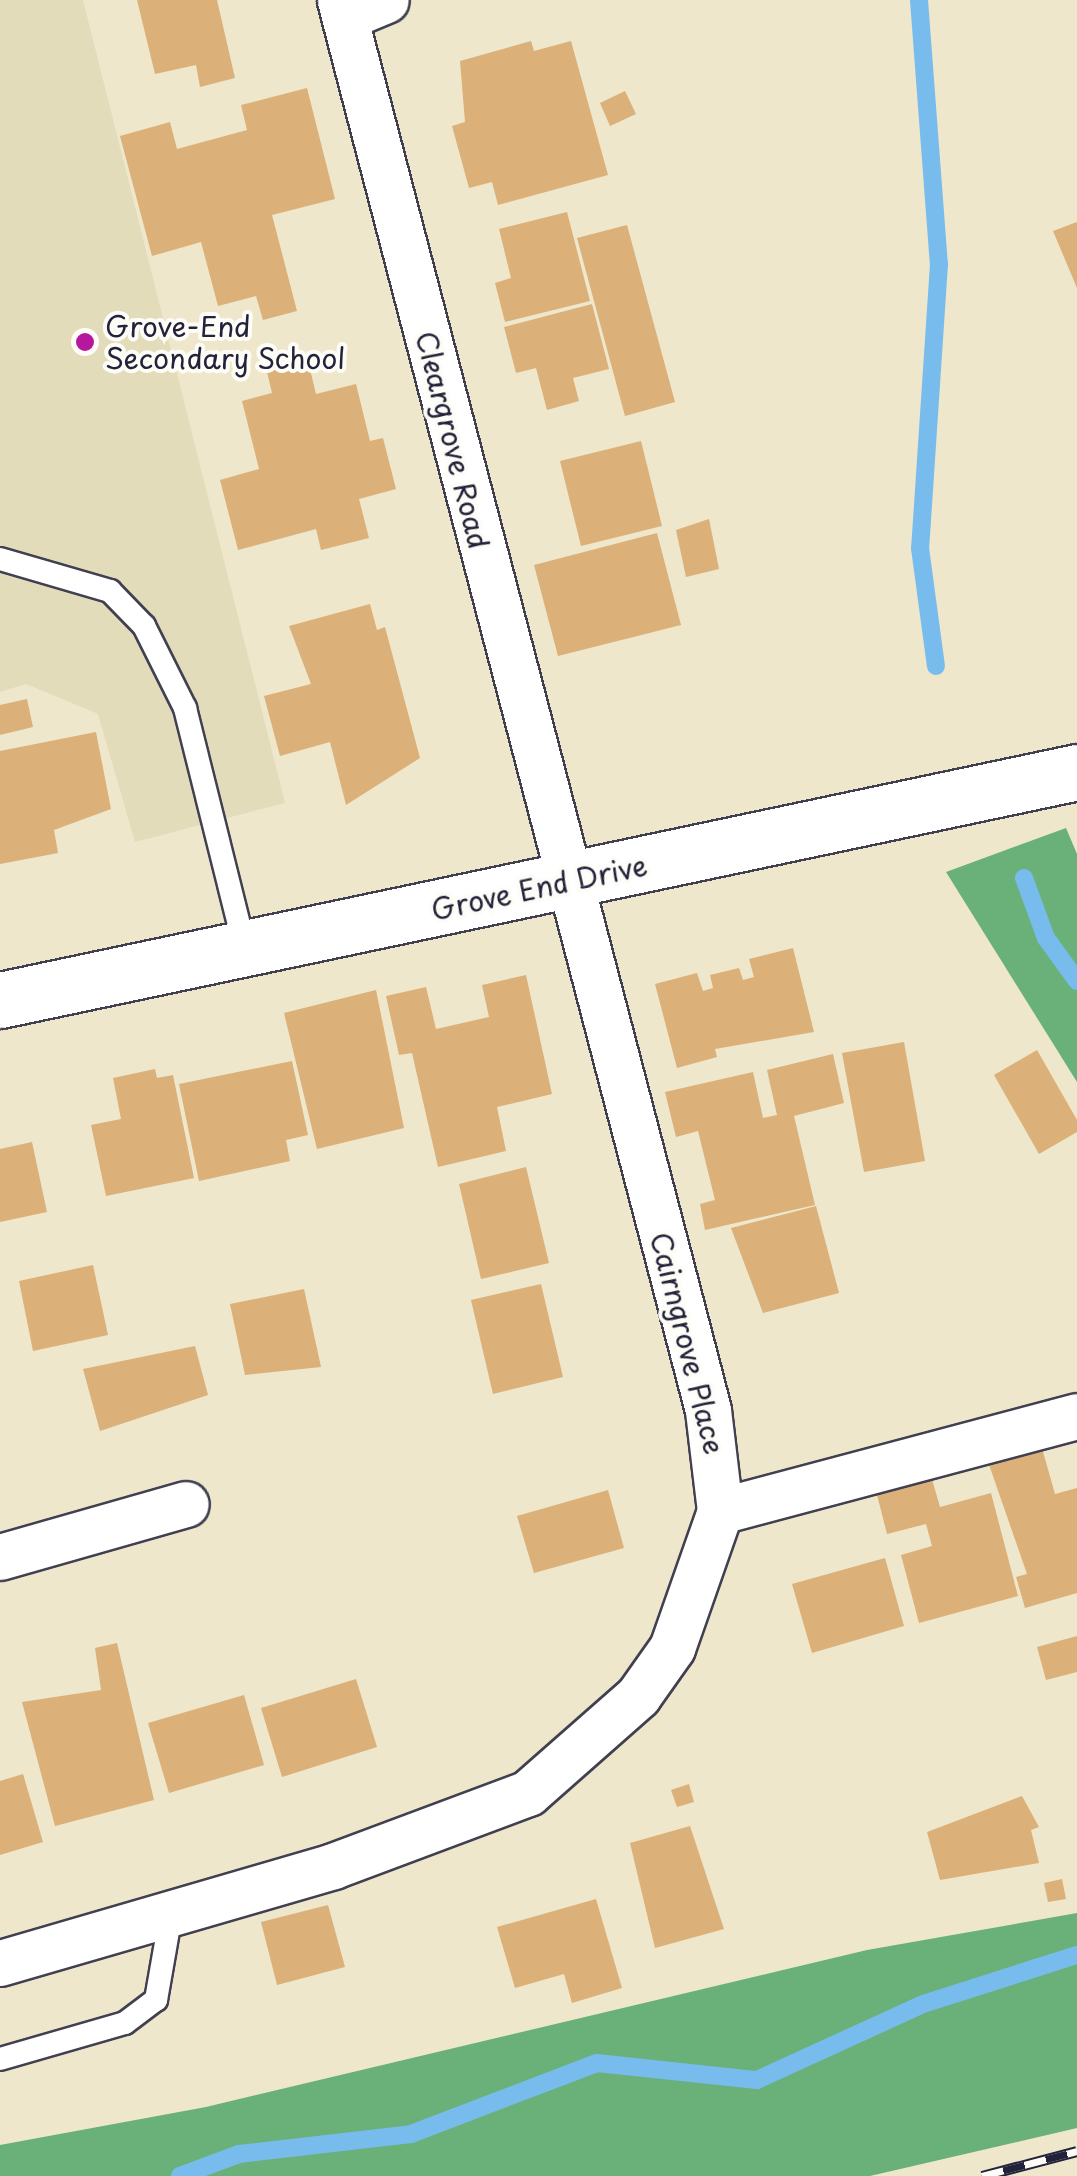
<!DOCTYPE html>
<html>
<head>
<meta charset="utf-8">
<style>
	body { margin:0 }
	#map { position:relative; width:1077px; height:2176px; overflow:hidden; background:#eee7cb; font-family:"Playpen Sans",sans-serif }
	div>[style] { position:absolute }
	.built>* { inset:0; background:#e2dcba }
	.forest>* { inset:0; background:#69b178 }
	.stream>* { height:18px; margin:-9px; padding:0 9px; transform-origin:9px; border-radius:9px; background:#78bcee }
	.building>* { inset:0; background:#dbb079 }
	.roads { filter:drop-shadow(2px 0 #414051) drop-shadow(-2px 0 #414051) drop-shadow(0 2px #414051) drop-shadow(0 -2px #414051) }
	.lane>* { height:22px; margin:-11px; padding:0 11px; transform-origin:11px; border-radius:11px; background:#fff }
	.street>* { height:45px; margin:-22.5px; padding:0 22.5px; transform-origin:22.5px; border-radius:22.5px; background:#fff }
	.secondary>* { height:55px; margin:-27.5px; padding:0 27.5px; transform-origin:27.5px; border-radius:27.5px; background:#fff }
	.rail>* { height:11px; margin-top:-5.5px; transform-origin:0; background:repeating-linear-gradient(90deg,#fdfcf7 0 22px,#22223b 0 44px); box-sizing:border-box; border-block:2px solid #22223b }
	.dots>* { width:28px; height:28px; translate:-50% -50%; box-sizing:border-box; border:5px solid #fdfcf7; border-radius:50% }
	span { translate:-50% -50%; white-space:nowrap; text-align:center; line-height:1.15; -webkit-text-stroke:8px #fdfcf7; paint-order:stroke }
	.poi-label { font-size:28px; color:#22223b }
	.left { translate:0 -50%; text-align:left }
	.street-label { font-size:28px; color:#22223b }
</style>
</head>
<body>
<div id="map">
	<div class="built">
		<div style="clip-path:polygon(0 0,83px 0,285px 803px,135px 842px,98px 714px,26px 684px,0 692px)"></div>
	</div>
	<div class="forest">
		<div style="clip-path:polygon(1066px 828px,1077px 854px,1077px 1082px,946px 872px)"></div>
		<div style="clip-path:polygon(1077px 1913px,1077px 2128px,870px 2176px,0 2176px,0 2145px,206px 2107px,867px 1950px)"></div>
	</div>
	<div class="stream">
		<div style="left:919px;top:0;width:265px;rotate:85.7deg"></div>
		<div style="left:939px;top:264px;width:285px;rotate:93.8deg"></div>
		<div style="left:920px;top:548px;width:119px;rotate:82.3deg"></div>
		<div style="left:1024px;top:878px;width:64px;rotate:69.9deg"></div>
		<div style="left:1046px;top:938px;width:53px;rotate:54.2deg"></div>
		<div style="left:180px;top:2176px;width:63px;rotate:-20.4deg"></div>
		<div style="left:239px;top:2154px;width:173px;rotate:-6.6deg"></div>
		<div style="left:411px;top:2134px;width:199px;rotate:-20.9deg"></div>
		<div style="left:597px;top:2063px;width:161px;rotate:6.1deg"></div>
		<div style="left:757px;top:2080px;width:183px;rotate:-24.6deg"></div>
		<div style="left:923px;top:2004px;width:162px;rotate:-17.7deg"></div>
	</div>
	<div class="building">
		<div style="clip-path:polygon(137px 0,217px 0,235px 78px,200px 87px,196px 65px,155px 74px)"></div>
		<div style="clip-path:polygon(531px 41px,534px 51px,571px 41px,608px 175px,498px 205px,492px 182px,469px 188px,452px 126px,465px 122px,460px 61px)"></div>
		<div style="clip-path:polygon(307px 88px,335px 199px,272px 215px,297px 311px,263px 320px,256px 296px,218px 306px,201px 242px,152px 256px,120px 136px,170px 122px,177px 149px,247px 130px,241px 105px)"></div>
		<div style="clip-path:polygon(625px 91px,636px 114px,610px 126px,600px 103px)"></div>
		<div style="clip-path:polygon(567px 212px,590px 301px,505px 322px,495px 283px,511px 278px,499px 229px)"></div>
		<div style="clip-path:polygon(1077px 222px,1077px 288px,1053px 231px)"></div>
		<div style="clip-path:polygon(627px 225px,675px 402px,625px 416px,577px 238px)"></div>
		<div style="clip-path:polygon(592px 304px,609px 369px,573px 378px,579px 401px,547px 410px,536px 368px,516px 373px,504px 327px)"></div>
		<div style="clip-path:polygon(308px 361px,316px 394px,356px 384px,370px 441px,383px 438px,396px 489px,359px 499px,369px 538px,321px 550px,316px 529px,238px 550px,220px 480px,259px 469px,242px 401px,272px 393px,267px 372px)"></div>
		<div style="clip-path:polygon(641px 441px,662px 526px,581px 546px,560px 461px)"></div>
		<div style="clip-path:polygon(709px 519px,719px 569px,686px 577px,676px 530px)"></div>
		<div style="clip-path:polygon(657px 533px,681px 625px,558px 656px,534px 565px)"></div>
		<div style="clip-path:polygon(370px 604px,377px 630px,385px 627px,420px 758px,346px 805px,330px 742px,280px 756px,264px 696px,311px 684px,289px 626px)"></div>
		<div style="clip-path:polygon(27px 699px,33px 727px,0 735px,0 705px)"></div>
		<div style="clip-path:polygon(96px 732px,111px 809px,54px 830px,58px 853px,0 864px,0 751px)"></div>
		<div style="clip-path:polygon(793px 948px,814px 1032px,715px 1049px,717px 1057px,677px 1068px,655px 984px,697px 973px,703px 991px,713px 988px,710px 975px,739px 968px,743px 980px,754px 977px,749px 959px)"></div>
		<div style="clip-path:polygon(526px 975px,552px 1094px,497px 1107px,506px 1151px,438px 1167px,412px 1053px,399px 1055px,386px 996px,426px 987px,436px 1029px,489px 1017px,482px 985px)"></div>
		<div style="clip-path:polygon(376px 990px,404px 1128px,317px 1149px,284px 1013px)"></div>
		<div style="clip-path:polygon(904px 1042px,925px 1161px,864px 1172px,842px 1053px)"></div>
		<div style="clip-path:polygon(1037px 1050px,1077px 1120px,1077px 1132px,1039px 1154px,994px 1075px)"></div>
		<div style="clip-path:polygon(833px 1054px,844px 1103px,794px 1116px,815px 1205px,705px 1230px,700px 1204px,715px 1200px,698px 1131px,676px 1137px,665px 1092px,753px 1072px,763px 1118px,777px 1115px,767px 1070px)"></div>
		<div style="clip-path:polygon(292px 1061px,308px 1135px,286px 1140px,290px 1161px,199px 1181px,179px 1084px)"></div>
		<div style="clip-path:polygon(155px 1069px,157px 1078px,173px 1075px,194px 1178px,106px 1196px,91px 1125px,121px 1119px,113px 1078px)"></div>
		<div style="clip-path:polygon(32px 1142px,47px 1212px,0 1222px,0 1149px)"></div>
		<div style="clip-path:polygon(526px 1167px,549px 1263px,481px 1279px,459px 1184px)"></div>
		<div style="clip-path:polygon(816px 1206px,839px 1293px,763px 1313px,731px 1228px)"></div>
		<div style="clip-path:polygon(93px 1265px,108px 1335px,33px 1351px,19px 1281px)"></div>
		<div style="clip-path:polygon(541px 1284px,563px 1377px,493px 1394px,471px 1300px)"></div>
		<div style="clip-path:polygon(304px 1289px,321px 1367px,245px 1375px,230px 1304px)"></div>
		<div style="clip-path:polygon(195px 1346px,208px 1395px,100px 1431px,83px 1369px)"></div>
		<div style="clip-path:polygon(1040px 1441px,1055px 1494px,1077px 1488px,1077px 1593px,1025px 1608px,1016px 1577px,1027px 1574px,986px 1456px)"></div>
		<div style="clip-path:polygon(930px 1472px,940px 1507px,991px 1493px,1018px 1596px,919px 1623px,901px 1555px,932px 1546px,926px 1524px,887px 1534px,875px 1487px)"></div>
		<div style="clip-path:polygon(608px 1490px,624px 1548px,534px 1573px,517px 1516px)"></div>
		<div style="clip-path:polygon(885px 1558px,904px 1626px,812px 1653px,792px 1584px)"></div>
		<div style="clip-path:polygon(1077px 1636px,1077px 1672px,1046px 1680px,1037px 1647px)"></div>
		<div style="clip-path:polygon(117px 1643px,154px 1800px,55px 1826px,22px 1702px,101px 1690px,95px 1648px)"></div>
		<div style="clip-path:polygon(356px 1679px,377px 1747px,282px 1777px,261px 1708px)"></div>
		<div style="clip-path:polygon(244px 1695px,264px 1765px,169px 1793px,148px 1723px)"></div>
		<div style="clip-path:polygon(23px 1774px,43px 1842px,0 1855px,0 1781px)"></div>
		<div style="clip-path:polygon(689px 1784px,694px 1802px,677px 1807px,671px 1790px)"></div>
		<div style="clip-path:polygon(1022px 1796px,1039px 1827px,1031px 1830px,1039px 1863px,940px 1880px,927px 1832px)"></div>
		<div style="clip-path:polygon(690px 1826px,724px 1929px,655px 1948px,630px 1843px)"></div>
		<div style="clip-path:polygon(1062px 1879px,1066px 1899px,1048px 1902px,1044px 1883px)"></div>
		<div style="clip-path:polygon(596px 1899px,622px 1988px,572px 2003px,564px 1974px,515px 1988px,497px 1927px)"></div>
		<div style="clip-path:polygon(328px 1905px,345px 1967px,277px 1985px,261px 1922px)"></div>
	</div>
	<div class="roads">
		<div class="lane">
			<div style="left:0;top:559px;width:115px;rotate:16.2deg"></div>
			<div style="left:110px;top:591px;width:49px;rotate:45.8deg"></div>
			<div style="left:144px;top:626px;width:92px;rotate:63.4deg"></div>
			<div style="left:185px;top:708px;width:248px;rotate:76deg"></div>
			<div style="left:0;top:2059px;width:130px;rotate:-16.1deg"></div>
			<div style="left:125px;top:2023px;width:39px;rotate:-37deg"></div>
			<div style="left:156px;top:2000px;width:87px;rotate:-80.1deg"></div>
		</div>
		<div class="street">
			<div style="left:345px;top:17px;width:44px;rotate:-22.5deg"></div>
			<div style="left:720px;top:1511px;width:369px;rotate:-14.9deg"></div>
			<div style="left:0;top:1557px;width:193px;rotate:-15.9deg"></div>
			<div style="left:0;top:1963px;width:347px;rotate:-16.2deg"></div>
			<div style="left:333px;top:1866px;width:208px;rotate:-20.5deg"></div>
			<div style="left:528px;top:1793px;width:147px;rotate:-41.4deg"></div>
			<div style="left:638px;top:1696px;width:59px;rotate:-54.7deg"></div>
			<div style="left:672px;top:1648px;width:145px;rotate:-70.7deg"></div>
			<div style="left:720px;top:1511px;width:102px;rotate:-96.8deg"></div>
			<div style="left:708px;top:1410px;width:1457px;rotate:-104.63deg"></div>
		</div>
		<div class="secondary">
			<div style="left:0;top:1000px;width:1101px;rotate:-11.95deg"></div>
		</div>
	</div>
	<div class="rail">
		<div style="left:982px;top:2176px;width:98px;rotate:-14.7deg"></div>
	</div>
	<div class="dots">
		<div style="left:85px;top:342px;background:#b5179e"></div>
	</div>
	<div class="poi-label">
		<span class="left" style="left:105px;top:342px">Grove-End<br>Secondary School</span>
	</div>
	<div class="street-label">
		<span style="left:453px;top:440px;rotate:76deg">Cleargrove Road</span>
		<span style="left:539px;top:887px;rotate:-12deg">Grove End Drive</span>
		<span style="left:688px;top:1343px;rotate:76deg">Cairngrove Place</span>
	</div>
</div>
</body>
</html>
